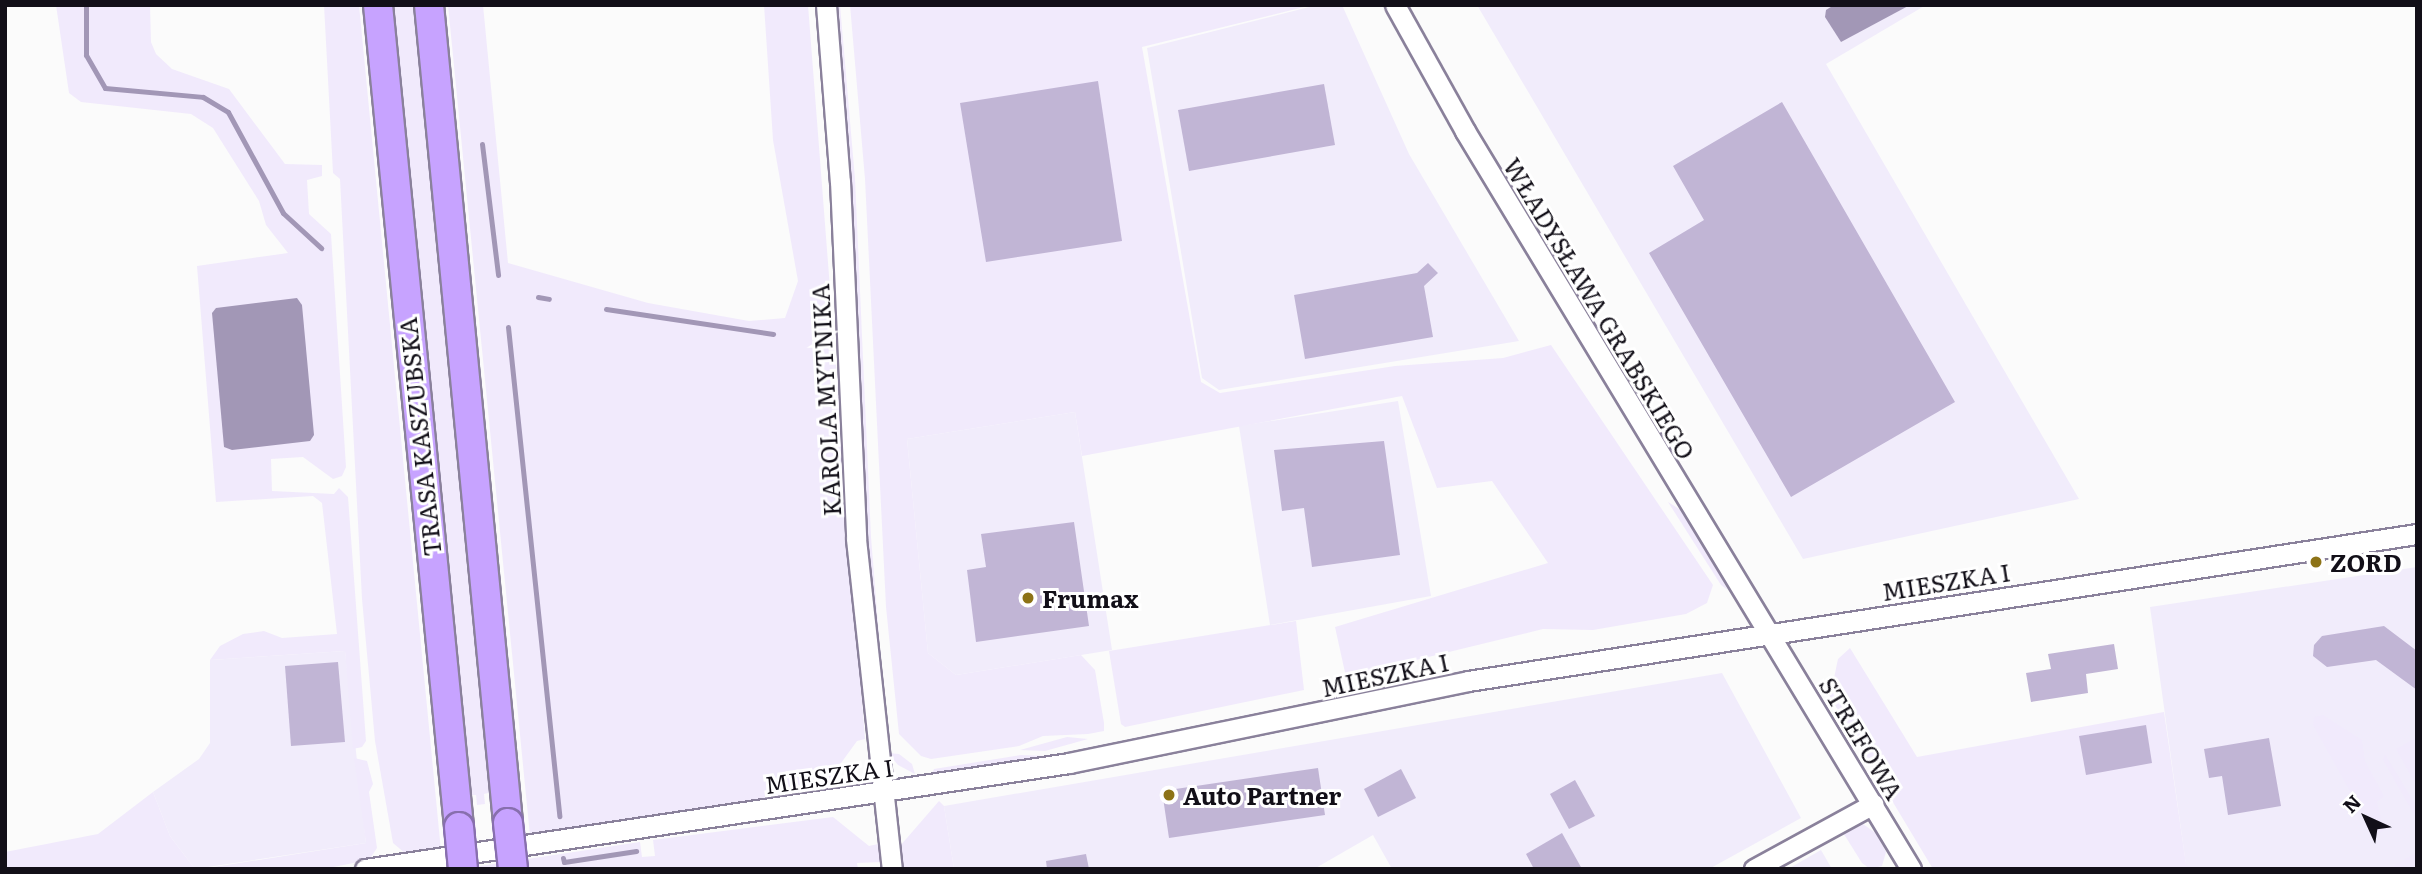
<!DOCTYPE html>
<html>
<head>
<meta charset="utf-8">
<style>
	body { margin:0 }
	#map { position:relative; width:2422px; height:874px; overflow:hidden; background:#fbfbfb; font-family:Literata,serif }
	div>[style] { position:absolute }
	.built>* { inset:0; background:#f1ecfb }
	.green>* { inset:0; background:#f1eafc }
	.water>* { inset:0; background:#a297b6 }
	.stream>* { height:5px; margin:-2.5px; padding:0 2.5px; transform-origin:2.5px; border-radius:2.5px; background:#a297b6 }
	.building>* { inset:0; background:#c1b5d5 }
	.roads { filter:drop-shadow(2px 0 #8a819b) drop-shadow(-2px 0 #8a819b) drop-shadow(0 2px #8a819b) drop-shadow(0 -2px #8a819b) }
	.minor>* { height:19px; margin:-9.5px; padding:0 9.5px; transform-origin:9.5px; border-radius:9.5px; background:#fff }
	.highway>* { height:28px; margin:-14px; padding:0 14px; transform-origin:14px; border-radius:14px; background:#c7a3ff }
	.bridges { filter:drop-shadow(2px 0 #886fae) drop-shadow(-2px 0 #886fae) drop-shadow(0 2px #886fae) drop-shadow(0 -2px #886fae) }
	.highway-bridge>* { height:28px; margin:-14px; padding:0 14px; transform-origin:14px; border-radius:14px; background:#c7a3ff }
	.dots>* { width:19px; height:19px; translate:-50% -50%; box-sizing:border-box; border:4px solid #fff; border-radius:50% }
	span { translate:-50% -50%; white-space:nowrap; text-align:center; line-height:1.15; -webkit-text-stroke:6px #fff; paint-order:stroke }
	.street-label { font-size:24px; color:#120f18 }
	.poi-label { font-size:24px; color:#120f18; font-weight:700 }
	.left { translate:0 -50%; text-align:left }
	.frame { position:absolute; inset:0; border:7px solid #120f18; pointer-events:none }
	.north { position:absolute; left:2331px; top:783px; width:70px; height:70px; -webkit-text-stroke:5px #fff; paint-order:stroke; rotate:315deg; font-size:19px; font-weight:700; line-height:28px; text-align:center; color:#120f18 }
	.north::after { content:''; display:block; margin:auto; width:24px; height:32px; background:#120f18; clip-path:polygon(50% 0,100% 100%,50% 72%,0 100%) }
</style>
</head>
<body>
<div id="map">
	<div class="built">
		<div style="clip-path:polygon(1317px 5px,1342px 5px,1409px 154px,1519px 341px,1219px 390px,1202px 378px,1147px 48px)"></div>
		<div style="clip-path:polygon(1477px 5px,1926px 5px,1826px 64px,2079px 499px,1803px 559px)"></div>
		<div style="clip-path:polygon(1398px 401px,1431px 596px,1270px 625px,1239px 426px)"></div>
		<div style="clip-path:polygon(1075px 412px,1112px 650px,956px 675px,928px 653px,907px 439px)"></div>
		<div style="clip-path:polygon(2417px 567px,2417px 869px,2195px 869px,2186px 865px,2150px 607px)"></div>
		<div style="clip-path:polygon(345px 651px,366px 843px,195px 869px,170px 836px,153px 792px,199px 759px,210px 743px,210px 660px)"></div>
		<div style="clip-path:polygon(1722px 673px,1801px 818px,1709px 869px,1392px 869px,1373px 835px,1314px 869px,954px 869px,944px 806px)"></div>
		<div style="clip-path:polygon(1821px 850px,1832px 869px,1788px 869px)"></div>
	</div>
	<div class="green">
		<div style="clip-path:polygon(56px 5px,150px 5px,151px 42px,156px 54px,172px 69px,229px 89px,285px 164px,322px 165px,322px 176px,307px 180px,309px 214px,331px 234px,346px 467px,342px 476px,333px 479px,303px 457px,271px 459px,272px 491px,334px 494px,339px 488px,348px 497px,366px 741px,362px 747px,353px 749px,345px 651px,210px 660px,220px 646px,243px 634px,264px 631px,282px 638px,337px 634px,322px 503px,313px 496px,216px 502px,197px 266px,288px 253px,266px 225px,259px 201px,213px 128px,191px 114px,81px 102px,69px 93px)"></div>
		<div style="clip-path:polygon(324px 5px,359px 5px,441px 851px,406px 854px,393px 843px,375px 741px,362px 599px,340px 179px,333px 173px)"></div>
		<div style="clip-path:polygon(388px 5px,419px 5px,496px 791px,484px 794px,485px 804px,477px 805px,476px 795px,465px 795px)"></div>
		<div style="clip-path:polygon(448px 5px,483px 5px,508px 263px,648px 303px,749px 321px,785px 318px,798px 281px,773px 140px,764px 5px,808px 5px,865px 739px,857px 741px,828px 781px,829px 789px,530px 836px)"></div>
		<div style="clip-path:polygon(835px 5px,840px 5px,855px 179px,871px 537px,887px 735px,866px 539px)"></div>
		<div style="clip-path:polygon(850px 5px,1312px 5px,1142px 47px,1201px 382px,1220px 393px,1395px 366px,1503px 358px,1551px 345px,1713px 585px,1707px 603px,1686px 614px,1593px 630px,1543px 629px,1346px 677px,1335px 627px,1548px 563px,1492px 481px,1437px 488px,1402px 396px,1082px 456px,1075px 412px,907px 439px,928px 653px,956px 675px,1081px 655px,1095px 670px,1104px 723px,1104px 731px,1088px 734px,1043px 736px,1019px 746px,931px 759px,921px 756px,899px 734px,886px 607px,865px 179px)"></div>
		<div style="clip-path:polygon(1668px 502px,1684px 512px,1728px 590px,1721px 585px)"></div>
		<div style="clip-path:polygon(1296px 621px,1304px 690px,1125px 727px,1121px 724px,1109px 651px)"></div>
		<div style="clip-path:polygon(1850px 648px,1917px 757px,2164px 712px,2186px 864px,2195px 869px,1933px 869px,1822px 684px,1834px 678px,1838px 659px)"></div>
		<div style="clip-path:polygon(2323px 715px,2362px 740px,2365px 761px,2384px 796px,2377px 802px,2384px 830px,2375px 836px,2313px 725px,2314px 717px)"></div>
		<div style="clip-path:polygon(1067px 737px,1088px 739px,1045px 751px,1020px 750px)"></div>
		<div style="clip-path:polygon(2417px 737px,2417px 787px,2396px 749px)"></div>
		<div style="clip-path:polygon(888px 753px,899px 754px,912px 764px,915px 774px,898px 765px)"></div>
		<div style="clip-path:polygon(2385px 754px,2417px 807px,2417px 820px,2383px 760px)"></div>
		<div style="clip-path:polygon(1021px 755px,1046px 756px,932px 774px,934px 769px)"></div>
		<div style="clip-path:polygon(354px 758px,367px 761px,373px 784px,369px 792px,377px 848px,369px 860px,323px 869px,201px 869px,366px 843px)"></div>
		<div style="clip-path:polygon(153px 792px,170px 836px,195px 869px,5px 869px,5px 852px,98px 834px)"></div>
		<div style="clip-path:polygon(939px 801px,944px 806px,954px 869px,903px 869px,900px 846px)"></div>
		<div style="clip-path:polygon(833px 817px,869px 846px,878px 844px,881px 862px,857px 863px,858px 869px,461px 869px,640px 842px,642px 857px,655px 856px,653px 840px)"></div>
		<div style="clip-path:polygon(1863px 824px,1877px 834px,1886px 852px,1882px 866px,1870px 869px,1862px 863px,1842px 831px,1850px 825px)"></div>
		<div style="clip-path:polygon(2417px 852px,2417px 869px,2393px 869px,2392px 867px)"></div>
	</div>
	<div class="water">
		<div style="clip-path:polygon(1834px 5px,1910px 5px,1841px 42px,1825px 17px,1826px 10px)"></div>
		<div style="clip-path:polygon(297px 298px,302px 305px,314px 435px,310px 441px,232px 450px,224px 447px,212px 313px,216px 308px)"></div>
	</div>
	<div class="stream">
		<div style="left:86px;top:5px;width:50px;rotate:90deg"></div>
		<div style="left:86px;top:55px;width:38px;rotate:60deg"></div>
		<div style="left:105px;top:88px;width:98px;rotate:5.2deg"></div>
		<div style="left:203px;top:97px;width:29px;rotate:31deg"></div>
		<div style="left:228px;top:112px;width:115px;rotate:61.4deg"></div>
		<div style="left:283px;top:213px;width:52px;rotate:42.6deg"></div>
		<div style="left:482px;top:144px;width:132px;rotate:83deg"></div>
		<div style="left:538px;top:297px;width:11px;rotate:10deg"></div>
		<div style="left:606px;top:309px;width:169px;rotate:8.5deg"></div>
		<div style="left:508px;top:327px;width:492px;rotate:84deg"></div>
		<div style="left:563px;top:858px;width:4px;rotate:76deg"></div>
		<div style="left:564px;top:862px;width:73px;rotate:-8.7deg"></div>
	</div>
	<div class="building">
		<div style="clip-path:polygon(1098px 81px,1122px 241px,986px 262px,960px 103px)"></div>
		<div style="clip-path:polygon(1324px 84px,1335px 145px,1189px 171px,1178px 110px)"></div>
		<div style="clip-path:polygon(1782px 102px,1955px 402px,1791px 497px,1649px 253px,1704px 220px,1673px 166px)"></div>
		<div style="clip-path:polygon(1428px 263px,1438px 273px,1424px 286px,1433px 337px,1305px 359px,1294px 295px,1417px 273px)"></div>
		<div style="clip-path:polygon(1384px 441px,1400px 555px,1312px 567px,1304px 508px,1282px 511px,1274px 450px)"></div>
		<div style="clip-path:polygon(1074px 522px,1089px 626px,976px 642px,967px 570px,986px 567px,981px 534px)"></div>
		<div style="clip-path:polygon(2384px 626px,2417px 651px,2417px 690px,2376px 660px,2327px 667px,2313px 656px,2314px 645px,2322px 636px)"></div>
		<div style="clip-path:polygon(2114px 644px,2118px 669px,2086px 674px,2088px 693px,2031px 702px,2026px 673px,2051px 669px,2048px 654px)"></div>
		<div style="clip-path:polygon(338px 662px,345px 742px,291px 746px,285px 666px)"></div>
		<div style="clip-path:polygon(2146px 725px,2152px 763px,2086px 775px,2079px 736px)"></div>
		<div style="clip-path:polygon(2269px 738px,2281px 806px,2228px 815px,2222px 776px,2209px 778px,2204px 749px)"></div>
		<div style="clip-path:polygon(1318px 768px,1325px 815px,1169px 838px,1162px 791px)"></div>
		<div style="clip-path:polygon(1401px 769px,1416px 798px,1378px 817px,1364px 789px)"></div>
		<div style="clip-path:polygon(1575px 780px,1595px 816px,1569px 829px,1550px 794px)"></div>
		<div style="clip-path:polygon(1562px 833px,1582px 869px,1534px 869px,1526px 854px)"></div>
		<div style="clip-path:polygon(1086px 854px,1089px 869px,1047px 869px,1046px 861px)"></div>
	</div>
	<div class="roads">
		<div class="minor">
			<div style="left:826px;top:5px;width:177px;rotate:85.5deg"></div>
			<div style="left:840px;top:181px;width:358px;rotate:87.4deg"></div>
			<div style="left:856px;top:539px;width:332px;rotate:83.8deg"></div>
			<div style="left:1395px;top:5px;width:144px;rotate:60.9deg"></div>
			<div style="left:1465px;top:131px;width:862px;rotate:58.85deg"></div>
			<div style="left:365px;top:869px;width:712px;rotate:-8.56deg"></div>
			<div style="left:1069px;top:763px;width:407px;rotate:-11.6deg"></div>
			<div style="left:1468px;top:681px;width:960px;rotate:-8.81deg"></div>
			<div style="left:1754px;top:869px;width:136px;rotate:-28.6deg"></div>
		</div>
		<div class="highway">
			<div style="left:378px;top:5px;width:826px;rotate:84.37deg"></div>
			<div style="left:429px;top:5px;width:822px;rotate:84.48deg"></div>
		</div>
	</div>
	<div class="bridges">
		<div class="highway-bridge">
			<div style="left:508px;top:823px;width:46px;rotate:83.8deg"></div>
			<div style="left:459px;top:827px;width:42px;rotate:84.6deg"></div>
		</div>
	</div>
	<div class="dots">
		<div style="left:2316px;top:562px;background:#8d7317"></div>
		<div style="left:1028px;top:598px;background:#8d7317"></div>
		<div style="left:1169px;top:795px;background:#8d7317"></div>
	</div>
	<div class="street-label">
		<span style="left:1600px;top:308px;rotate:59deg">WŁADYSŁAWA GRABSKIEGO</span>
		<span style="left:825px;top:400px;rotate:-93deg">KAROLA MYTNIKA</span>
		<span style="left:419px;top:437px;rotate:-96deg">TRASA KASZUBSKA</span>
		<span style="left:1946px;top:581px;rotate:-9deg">MIESZKA I</span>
		<span style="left:1385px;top:674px;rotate:-12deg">MIESZKA I</span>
		<span style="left:1862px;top:738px;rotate:59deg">STREFOWA</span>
		<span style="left:829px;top:775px;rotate:-8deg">MIESZKA I</span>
	</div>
	<div class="poi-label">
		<span class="left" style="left:2330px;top:562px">ZORD</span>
		<span class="left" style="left:1042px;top:598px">Frumax</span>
		<span class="left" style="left:1183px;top:795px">Auto Partner</span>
	</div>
	<div class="frame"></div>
	<div class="north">N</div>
</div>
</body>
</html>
